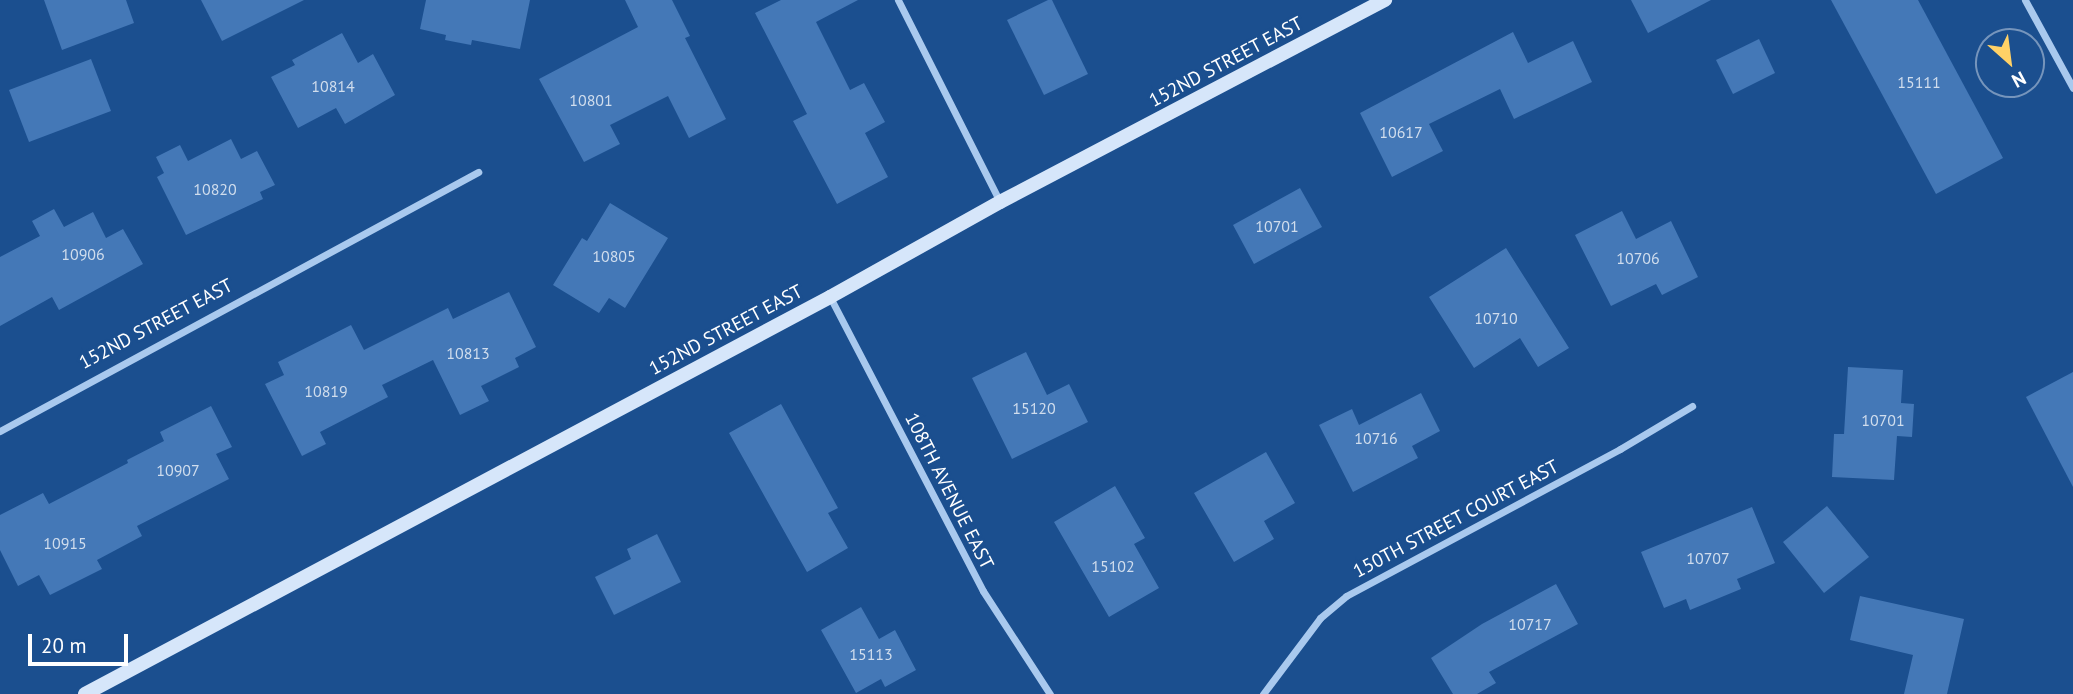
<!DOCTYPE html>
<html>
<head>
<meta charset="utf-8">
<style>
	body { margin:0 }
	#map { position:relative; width:2073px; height:694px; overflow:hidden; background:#1b4f8f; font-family:"PT Sans",sans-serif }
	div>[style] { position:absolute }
	.building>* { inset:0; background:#4478b7 }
	.minor>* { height:7px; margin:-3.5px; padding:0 3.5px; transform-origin:3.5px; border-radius:3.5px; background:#a9c9ee }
	.secondary>* { height:14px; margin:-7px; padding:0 7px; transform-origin:7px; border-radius:7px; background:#d6e6fa }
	span { translate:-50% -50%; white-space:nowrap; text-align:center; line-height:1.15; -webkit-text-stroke:5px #1b4f8f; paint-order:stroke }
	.number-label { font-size:16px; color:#d0dded }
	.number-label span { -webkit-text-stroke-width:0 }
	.street-label { font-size:19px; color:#fff }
	.north { position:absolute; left:1975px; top:28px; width:70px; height:70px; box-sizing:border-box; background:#1b4f8f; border:2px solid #7695bc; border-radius:50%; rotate:152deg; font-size:19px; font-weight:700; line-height:28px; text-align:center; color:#fff }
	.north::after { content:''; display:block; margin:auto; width:24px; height:32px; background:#ffd166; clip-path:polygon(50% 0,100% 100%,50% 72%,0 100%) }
	.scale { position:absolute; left:28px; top:634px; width:100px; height:32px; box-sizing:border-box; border:4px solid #fff; border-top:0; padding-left:9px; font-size:21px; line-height:24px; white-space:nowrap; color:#fff; -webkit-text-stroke:5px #1b4f8f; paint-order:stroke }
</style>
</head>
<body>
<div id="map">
	<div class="building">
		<div style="clip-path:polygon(44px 0,126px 0,134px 23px,62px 50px)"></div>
		<div style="clip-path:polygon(201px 0,304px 0,222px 41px)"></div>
		<div style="clip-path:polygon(426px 0,530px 0,520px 49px,472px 40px,471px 45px,445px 40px,446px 35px,420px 29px)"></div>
		<div style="clip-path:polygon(625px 0,672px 0,690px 36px,685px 38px,726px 119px,689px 138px,668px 96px,610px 125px,620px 144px,584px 162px,539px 79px,638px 27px)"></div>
		<div style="clip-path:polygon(781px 0,858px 0,816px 22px,850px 90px,864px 83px,885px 122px,865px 133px,888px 177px,837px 204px,793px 121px,807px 114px,755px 13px)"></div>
		<div style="clip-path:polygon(1048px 0,1052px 0,1088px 74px,1044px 95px,1007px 20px)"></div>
		<div style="clip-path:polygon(1631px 0,1711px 0,1648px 33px)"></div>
		<div style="clip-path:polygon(1831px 0,1918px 0,2003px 158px,1936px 194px)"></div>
		<div style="clip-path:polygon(1513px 32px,1528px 63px,1573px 41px,1592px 82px,1514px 119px,1500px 89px,1429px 124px,1443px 151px,1392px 177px,1360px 113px)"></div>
		<div style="clip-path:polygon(342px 33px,358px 63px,373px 54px,395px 95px,345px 124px,336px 108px,298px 128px,271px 77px,295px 65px,292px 60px)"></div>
		<div style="clip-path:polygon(1759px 39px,1775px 73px,1733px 94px,1716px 60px)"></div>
		<div style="clip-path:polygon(91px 59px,111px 111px,29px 142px,9px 90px)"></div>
		<div style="clip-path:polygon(231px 139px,241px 159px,257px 151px,275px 185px,260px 192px,263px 199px,186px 235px,157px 177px,164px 173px,156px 157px,180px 145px,188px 161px)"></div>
		<div style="clip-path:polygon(1300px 188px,1322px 227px,1254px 264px,1233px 225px)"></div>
		<div style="clip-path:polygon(610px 203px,668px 238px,625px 308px,609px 298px,599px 313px,553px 285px,582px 238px,587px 241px)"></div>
		<div style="clip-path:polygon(54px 209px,64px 227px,93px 212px,106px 238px,123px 229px,143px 264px,59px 310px,52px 297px,0 326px,0 257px,40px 236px,32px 221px)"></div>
		<div style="clip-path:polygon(1622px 211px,1636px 239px,1671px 221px,1698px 277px,1662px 295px,1656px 284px,1611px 306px,1575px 235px)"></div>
		<div style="clip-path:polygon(1506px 248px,1569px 348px,1538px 367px,1520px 338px,1474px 368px,1429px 297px)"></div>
		<div style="clip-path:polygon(509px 292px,536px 347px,515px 358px,519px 367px,481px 386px,489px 401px,460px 415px,433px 360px,382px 385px,388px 397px,320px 432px,326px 444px,302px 456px,265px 384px,284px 375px,278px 362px,351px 325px,364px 350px,448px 308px,453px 319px)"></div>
		<div style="clip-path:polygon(1026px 352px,1047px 395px,1069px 384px,1088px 422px,1012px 459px,972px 378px)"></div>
		<div style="clip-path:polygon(1848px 367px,1903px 370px,1901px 403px,1914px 404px,1912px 437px,1897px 436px,1894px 480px,1832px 477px,1834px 434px,1844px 434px)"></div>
		<div style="clip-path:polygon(2073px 372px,2073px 487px,2026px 397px)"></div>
		<div style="clip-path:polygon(1421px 393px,1440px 431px,1412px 446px,1418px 458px,1353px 492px,1319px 425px,1352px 409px,1359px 425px)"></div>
		<div style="clip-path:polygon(781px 404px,838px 508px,828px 513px,848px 548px,807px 572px,729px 433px)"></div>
		<div style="clip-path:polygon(211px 406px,232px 447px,216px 454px,229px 479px,137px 526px,142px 536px,97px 560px,102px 569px,50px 595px,39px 575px,18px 586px,0 550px,0 515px,43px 493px,49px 504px,128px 463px,127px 460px,164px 441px,160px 432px)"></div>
		<div style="clip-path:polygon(1266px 452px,1295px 503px,1264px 521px,1274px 539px,1234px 562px,1194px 493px)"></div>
		<div style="clip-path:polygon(1115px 486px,1145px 538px,1134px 544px,1159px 588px,1109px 617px,1054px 522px)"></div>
		<div style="clip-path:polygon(1827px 506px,1869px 557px,1824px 593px,1783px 542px)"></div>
		<div style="clip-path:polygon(1752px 507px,1775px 563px,1737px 579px,1741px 589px,1690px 610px,1686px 599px,1664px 608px,1641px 552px)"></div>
		<div style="clip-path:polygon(657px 534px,681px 582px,614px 615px,595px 577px,631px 559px,627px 549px)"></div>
		<div style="clip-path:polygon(1556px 584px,1578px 624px,1489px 672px,1496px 683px,1477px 694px,1453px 694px,1431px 658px,1482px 624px)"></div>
		<div style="clip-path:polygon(1860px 596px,1964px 619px,1947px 694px,1904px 694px,1913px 655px,1850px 640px)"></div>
		<div style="clip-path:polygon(861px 607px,879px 639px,895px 630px,916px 670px,885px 687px,881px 679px,856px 693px,821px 630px)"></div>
	</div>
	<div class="minor">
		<div style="left:898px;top:0;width:226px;rotate:63.2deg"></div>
		<div style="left:2025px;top:0;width:100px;rotate:61.4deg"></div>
		<div style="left:830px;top:297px;width:331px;rotate:62.5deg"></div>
		<div style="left:983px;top:591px;width:123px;rotate:57deg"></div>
		<div style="left:0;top:431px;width:544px;rotate:-28.45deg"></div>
		<div style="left:1263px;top:694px;width:95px;rotate:-53.1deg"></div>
		<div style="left:1320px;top:618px;width:34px;rotate:-40deg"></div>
		<div style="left:1346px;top:596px;width:311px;rotate:-28.2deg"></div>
		<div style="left:1620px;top:449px;width:84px;rotate:-30.8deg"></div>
	</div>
	<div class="secondary">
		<div style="left:85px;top:694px;width:844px;rotate:-28.05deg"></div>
		<div style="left:830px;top:297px;width:195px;rotate:-29.2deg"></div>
		<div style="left:1000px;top:202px;width:435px;rotate:-27.7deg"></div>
	</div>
	<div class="number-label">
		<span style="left:1919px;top:82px">15111</span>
		<span style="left:333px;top:86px">10814</span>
		<span style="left:591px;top:100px">10801</span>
		<span style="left:1401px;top:132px">10617</span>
		<span style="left:215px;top:189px">10820</span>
		<span style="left:1277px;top:226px">10701</span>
		<span style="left:83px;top:254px">10906</span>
		<span style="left:614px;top:256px">10805</span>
		<span style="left:1638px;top:258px">10706</span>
		<span style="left:1496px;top:318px">10710</span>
		<span style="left:468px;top:353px">10813</span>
		<span style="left:326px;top:391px">10819</span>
		<span style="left:1034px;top:408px">15120</span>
		<span style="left:1883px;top:420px">10701</span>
		<span style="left:1376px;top:438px">10716</span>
		<span style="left:178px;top:470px">10907</span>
		<span style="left:65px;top:543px">10915</span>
		<span style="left:1708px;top:558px">10707</span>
		<span style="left:1113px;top:566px">15102</span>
		<span style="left:1530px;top:624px">10717</span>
		<span style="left:871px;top:654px">15113</span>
	</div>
	<div class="street-label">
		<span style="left:1226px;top:62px;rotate:-28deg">152ND STREET EAST</span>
		<span style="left:156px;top:324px;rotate:-28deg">152ND STREET EAST</span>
		<span style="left:726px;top:330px;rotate:-28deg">152ND STREET EAST</span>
		<span style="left:949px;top:491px;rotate:63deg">108TH AVENUE EAST</span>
		<span style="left:1456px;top:519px;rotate:-28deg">150TH STREET COURT EAST</span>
	</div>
	<div class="north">N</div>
	<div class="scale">20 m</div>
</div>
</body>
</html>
